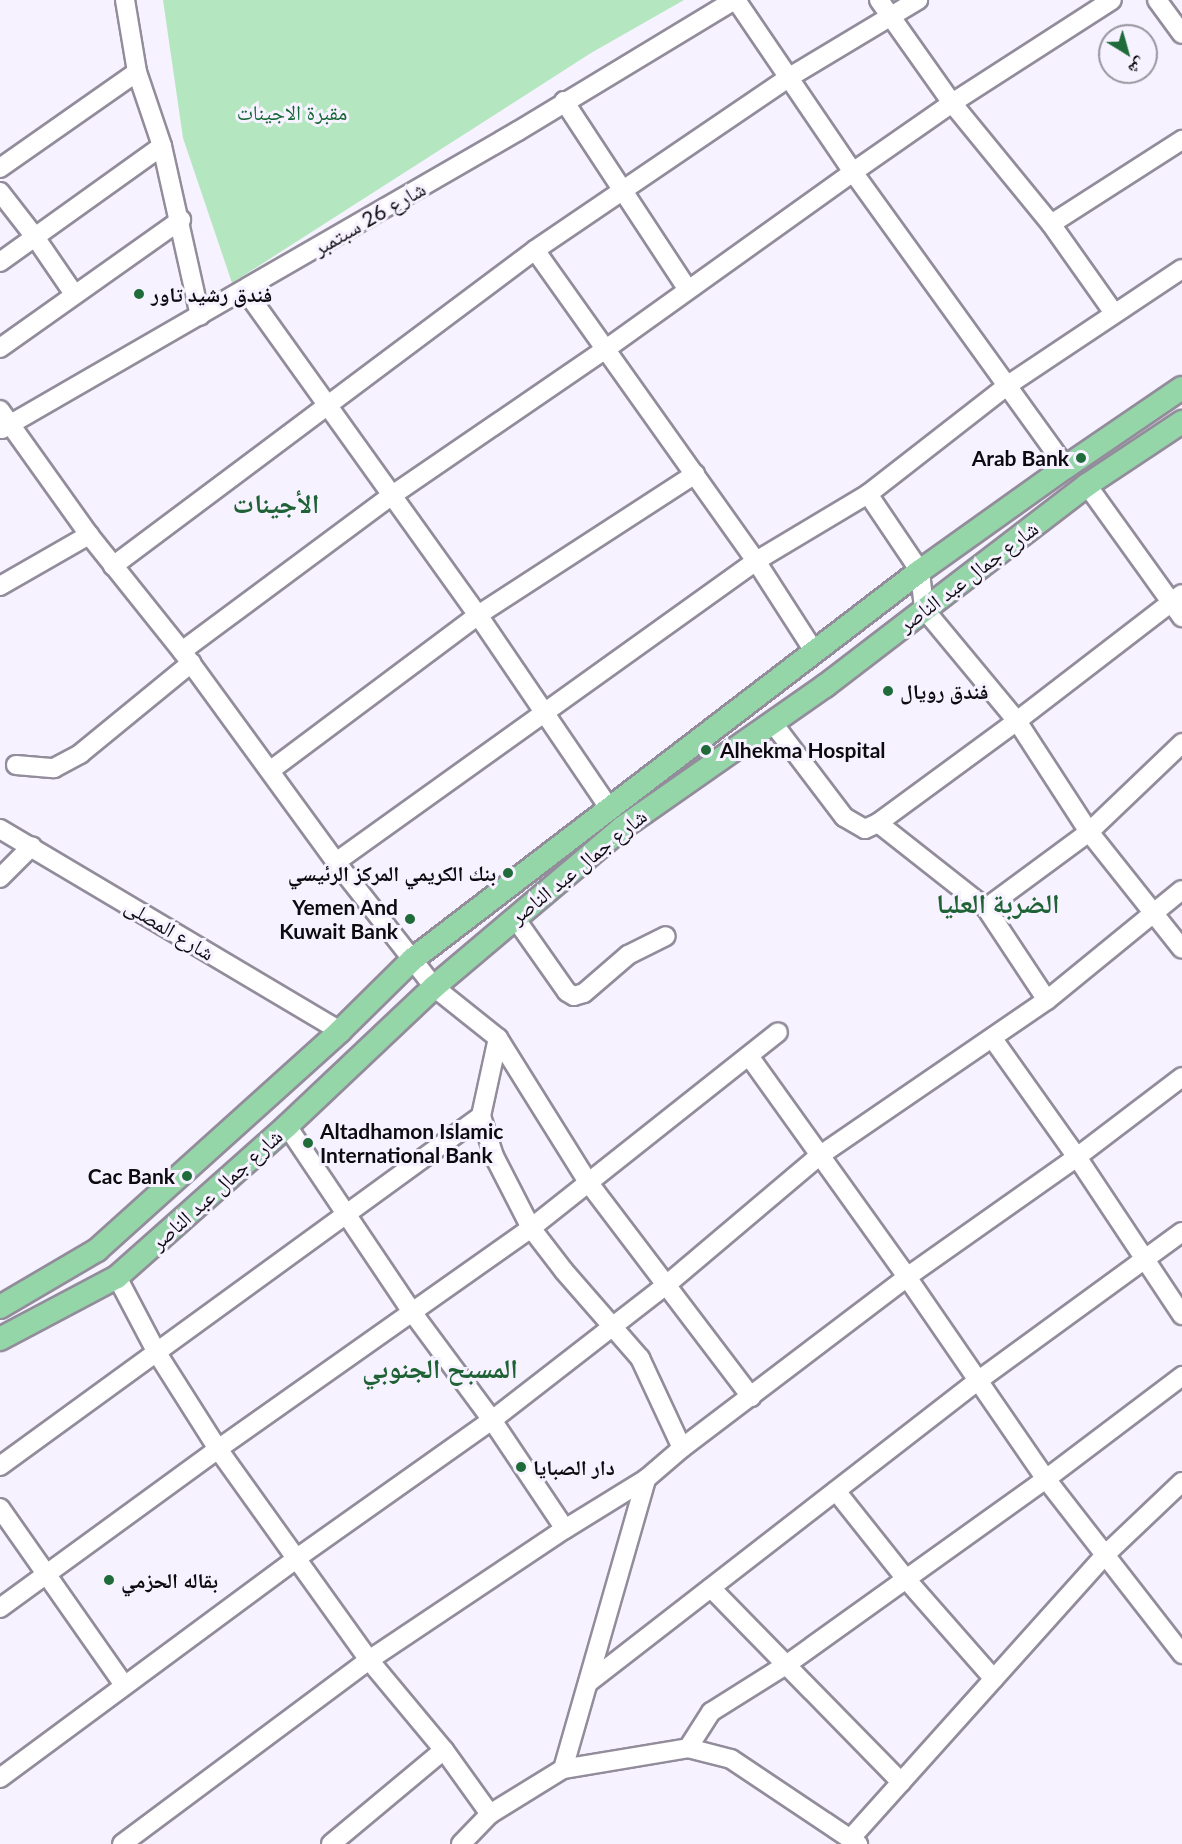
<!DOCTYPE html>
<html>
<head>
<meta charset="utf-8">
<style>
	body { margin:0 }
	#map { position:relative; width:1182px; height:1844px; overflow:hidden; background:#f7f2ff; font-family:Lato,"Noto Naskh Arabic",sans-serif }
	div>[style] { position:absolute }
	.green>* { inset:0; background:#b4e7bf }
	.roads { filter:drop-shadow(2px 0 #928c9b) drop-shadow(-2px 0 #928c9b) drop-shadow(0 2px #928c9b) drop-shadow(0 -2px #928c9b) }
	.minor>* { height:18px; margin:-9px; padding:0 9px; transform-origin:9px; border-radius:9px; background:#fff }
	.major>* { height:22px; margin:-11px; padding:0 11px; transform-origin:11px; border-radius:11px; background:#95d6a9 }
	.dots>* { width:16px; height:16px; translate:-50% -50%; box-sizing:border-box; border:3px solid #f7f2ff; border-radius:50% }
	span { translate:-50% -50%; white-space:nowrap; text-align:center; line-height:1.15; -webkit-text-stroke:6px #f7f2ff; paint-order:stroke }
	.park-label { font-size:21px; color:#136633 }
	.street-label { font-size:21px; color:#0d0b10 }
	.poi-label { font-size:21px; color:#0d0b10; font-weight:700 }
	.left { translate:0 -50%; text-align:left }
	.right { translate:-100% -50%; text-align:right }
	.district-label { font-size:27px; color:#1f6235; font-weight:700 }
	.north { position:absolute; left:1098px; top:24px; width:60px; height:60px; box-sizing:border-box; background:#f7f2ff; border:2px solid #99969f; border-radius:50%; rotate:143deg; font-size:16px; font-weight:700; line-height:24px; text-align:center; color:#0d0b10 }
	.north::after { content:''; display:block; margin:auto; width:21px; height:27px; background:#1f6b39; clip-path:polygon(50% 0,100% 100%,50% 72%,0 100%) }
</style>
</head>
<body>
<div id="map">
	<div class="green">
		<div style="clip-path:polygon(163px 0,684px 0,591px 53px,232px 283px,183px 138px)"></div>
	</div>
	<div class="roads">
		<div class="minor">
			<div style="left:125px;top:0;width:73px;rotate:80.5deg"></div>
			<div style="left:137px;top:72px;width:78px;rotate:71.3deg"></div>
			<div style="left:162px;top:146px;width:174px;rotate:77.4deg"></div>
			<div style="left:736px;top:0;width:208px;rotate:55.8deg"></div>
			<div style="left:853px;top:172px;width:364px;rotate:54.2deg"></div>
			<div style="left:879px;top:0;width:126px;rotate:54.7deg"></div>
			<div style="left:952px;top:103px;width:156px;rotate:50.7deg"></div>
			<div style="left:1051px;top:224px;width:109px;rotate:54.7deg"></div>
			<div style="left:1157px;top:0;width:42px;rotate:53.7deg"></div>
			<div style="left:564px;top:101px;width:224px;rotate:56.7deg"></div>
			<div style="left:0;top:168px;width:167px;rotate:-35deg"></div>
			<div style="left:0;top:192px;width:57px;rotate:52.1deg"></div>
			<div style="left:35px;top:237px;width:69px;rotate:55.6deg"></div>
			<div style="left:1051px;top:224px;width:156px;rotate:-32.7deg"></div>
			<div style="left:535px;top:250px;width:382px;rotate:54.6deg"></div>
			<div style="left:756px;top:561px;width:107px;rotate:57.2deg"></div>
			<div style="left:0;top:262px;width:199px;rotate:-35.6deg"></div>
			<div style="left:245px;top:290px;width:400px;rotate:54.4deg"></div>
			<div style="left:478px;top:615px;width:233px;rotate:55.8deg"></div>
			<div style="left:0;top:348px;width:222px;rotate:-35.3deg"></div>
			<div style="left:0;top:410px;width:153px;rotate:54.5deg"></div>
			<div style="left:89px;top:535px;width:149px;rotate:51.3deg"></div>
			<div style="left:182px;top:651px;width:261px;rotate:53.9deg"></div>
			<div style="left:336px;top:862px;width:159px;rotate:51.9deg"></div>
			<div style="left:434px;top:987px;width:82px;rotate:38.6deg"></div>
			<div style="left:498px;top:1038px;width:170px;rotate:58deg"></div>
			<div style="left:588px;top:1182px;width:270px;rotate:52.8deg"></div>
			<div style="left:2px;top:429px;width:596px;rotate:-30.01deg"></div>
			<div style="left:518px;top:131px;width:253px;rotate:-31.2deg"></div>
			<div style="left:1087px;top:485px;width:163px;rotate:54.3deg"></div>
			<div style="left:868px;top:494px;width:93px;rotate:56deg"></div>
			<div style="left:920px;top:571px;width:38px;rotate:84deg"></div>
			<div style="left:924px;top:609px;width:146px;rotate:50.3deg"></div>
			<div style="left:1017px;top:721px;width:132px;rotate:57deg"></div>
			<div style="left:1089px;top:832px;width:149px;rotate:51.5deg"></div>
			<div style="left:113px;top:566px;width:527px;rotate:-36.83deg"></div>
			<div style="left:535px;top:250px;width:306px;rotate:-34.2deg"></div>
			<div style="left:788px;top:78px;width:152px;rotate:-31deg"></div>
			<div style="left:0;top:586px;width:103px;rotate:-29.8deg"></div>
			<div style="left:182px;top:651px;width:260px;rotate:-36.6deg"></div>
			<div style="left:391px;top:496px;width:260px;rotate:-34.4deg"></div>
			<div style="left:606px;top:349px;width:304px;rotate:-35.6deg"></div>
			<div style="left:853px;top:172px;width:121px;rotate:-34.9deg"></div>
			<div style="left:952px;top:103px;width:190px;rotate:-32.8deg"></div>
			<div style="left:772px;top:722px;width:119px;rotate:52.8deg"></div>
			<div style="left:844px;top:817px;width:24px;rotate:30deg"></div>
			<div style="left:865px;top:829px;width:14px;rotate:-25deg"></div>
			<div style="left:878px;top:823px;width:172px;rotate:-36.3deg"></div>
			<div style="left:1017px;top:721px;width:208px;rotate:-37.6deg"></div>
			<div style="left:16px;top:765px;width:38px;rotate:5deg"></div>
			<div style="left:54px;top:768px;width:30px;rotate:-28deg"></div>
			<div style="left:80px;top:754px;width:144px;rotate:-39.3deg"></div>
			<div style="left:271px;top:770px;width:259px;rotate:-36.8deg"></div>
			<div style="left:478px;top:615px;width:259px;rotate:-33deg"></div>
			<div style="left:878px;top:823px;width:137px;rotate:38.2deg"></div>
			<div style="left:986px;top:908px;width:110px;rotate:56.5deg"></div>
			<div style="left:0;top:829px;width:395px;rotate:30.7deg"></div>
			<div style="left:336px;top:862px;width:517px;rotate:-35.63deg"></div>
			<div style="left:756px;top:561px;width:131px;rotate:-30.9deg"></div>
			<div style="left:868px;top:494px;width:177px;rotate:-37.9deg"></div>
			<div style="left:1008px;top:385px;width:209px;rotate:-33.7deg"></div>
			<div style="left:0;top:878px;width:45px;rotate:-45deg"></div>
			<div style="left:986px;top:908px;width:128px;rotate:-36.4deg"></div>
			<div style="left:1089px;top:832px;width:129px;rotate:-43.7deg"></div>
			<div style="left:515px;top:918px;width:90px;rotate:54.9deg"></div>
			<div style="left:567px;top:992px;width:8px;rotate:30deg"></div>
			<div style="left:574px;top:996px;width:10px;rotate:-17deg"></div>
			<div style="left:584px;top:993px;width:58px;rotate:-40.8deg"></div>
			<div style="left:628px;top:955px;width:42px;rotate:-26.6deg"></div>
			<div style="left:498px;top:1038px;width:80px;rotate:102.3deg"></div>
			<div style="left:481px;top:1116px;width:42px;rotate:72deg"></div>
			<div style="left:494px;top:1156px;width:81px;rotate:62.8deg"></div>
			<div style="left:531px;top:1228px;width:54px;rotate:52.5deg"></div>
			<div style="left:564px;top:1271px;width:116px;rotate:48.9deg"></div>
			<div style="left:640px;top:1358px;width:99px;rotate:65deg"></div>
			<div style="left:993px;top:1039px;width:145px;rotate:54.6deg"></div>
			<div style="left:1077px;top:1157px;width:190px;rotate:56.4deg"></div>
			<div style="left:749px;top:1056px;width:272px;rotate:54.4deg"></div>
			<div style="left:907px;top:1277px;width:245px;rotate:55.5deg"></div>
			<div style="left:1046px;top:1479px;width:222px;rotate:52.1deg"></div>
			<div style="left:287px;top:1126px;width:224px;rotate:56.1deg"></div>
			<div style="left:412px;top:1312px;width:134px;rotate:53.5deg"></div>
			<div style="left:492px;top:1420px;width:131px;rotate:56.2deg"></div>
			<div style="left:117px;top:1277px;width:86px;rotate:62.2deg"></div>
			<div style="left:157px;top:1353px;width:114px;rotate:57.6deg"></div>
			<div style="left:218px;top:1449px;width:259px;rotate:54.4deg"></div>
			<div style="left:369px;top:1660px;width:117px;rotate:50.2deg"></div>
			<div style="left:444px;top:1750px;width:79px;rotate:54.3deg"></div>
			<div style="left:0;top:1466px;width:595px;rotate:-36.04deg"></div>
			<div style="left:836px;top:1491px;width:112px;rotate:51.5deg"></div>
			<div style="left:906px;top:1579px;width:133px;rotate:48.7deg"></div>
			<div style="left:0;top:1508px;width:216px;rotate:55deg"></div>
			<div style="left:711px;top:1588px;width:272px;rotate:45.6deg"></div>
			<div style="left:0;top:1608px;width:270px;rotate:-36.1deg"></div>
			<div style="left:218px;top:1449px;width:383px;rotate:-35.2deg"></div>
			<div style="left:531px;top:1228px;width:315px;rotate:-38.4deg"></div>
			<div style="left:588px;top:1683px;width:495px;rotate:-37.8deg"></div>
			<div style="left:979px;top:1380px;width:251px;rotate:-36.1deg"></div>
			<div style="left:688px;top:1748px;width:43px;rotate:-57.4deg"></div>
			<div style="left:711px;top:1712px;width:89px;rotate:-32.1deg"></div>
			<div style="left:786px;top:1665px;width:320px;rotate:-35.6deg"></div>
			<div style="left:1046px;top:1479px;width:171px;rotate:-37.1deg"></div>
			<div style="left:563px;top:1769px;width:302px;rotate:-74deg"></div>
			<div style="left:646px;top:1479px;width:48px;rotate:-40.7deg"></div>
			<div style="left:682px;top:1448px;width:283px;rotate:-37.2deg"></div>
			<div style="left:907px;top:1277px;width:208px;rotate:-35.2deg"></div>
			<div style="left:1077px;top:1157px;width:132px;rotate:-37.3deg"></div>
			<div style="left:0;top:1778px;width:370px;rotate:-36.5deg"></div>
			<div style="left:297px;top:1558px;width:239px;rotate:-35.3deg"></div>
			<div style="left:492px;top:1420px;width:219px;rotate:-37.8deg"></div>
			<div style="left:665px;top:1286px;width:202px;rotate:-40.2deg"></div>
			<div style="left:819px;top:1156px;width:276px;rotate:-34.4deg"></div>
			<div style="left:1047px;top:1000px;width:174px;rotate:-39.2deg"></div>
			<div style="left:851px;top:1838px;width:380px;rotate:-48.1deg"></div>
			<div style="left:1105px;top:1555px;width:106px;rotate:-43.5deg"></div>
			<div style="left:122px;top:1844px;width:308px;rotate:-36.7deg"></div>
			<div style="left:369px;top:1660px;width:236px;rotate:-33.8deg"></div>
			<div style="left:565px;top:1529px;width:95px;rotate:-31.7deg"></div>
			<div style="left:331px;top:1844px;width:147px;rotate:-39.8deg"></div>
			<div style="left:461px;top:1844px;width:42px;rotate:-46deg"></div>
			<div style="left:490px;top:1814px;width:86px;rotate:-31.7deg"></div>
			<div style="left:563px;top:1769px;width:127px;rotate:-9.5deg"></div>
			<div style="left:688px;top:1748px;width:44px;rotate:14.3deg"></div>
			<div style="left:731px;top:1759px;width:153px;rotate:33.8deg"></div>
		</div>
		<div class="major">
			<div style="left:0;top:1307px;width:113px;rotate:-30.4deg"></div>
			<div style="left:97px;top:1250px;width:327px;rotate:-42deg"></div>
			<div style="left:340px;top:1031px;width:103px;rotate:-44.6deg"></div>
			<div style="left:413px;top:959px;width:638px;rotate:-37.43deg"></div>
			<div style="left:920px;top:571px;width:179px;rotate:-35.5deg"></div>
			<div style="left:1066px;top:467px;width:140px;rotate:-34.3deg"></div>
			<div style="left:0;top:1339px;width:132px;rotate:-27.9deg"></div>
			<div style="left:117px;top:1277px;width:227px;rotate:-41.6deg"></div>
			<div style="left:287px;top:1126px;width:202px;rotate:-43.4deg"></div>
			<div style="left:434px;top:987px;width:246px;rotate:-40.2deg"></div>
			<div style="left:622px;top:828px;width:248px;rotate:-35deg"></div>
			<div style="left:825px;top:686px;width:330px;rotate:-37.5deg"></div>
			<div style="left:1087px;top:485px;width:114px;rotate:-33.6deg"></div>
		</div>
	</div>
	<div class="dots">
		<div style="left:139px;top:294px;background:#1f6b39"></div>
		<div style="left:1081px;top:458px;background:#1f6b39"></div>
		<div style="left:888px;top:691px;background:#1f6b39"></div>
		<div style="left:706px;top:750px;background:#1f6b39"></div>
		<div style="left:508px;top:873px;background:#1f6b39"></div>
		<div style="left:410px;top:919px;background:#1f6b39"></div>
		<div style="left:308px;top:1143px;background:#1f6b39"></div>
		<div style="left:187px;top:1176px;background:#1f6b39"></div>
		<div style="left:521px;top:1467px;background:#1f6b39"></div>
		<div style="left:109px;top:1580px;background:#1f6b39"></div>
	</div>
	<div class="park-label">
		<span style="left:292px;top:112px">مقبرة الاجينات</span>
	</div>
	<div class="street-label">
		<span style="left:369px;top:218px;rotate:-30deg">شارع 26 سبتمبر</span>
		<span style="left:968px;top:576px;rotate:-37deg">شارع جمال عبد الناصر</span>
		<span style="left:578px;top:866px;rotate:-39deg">شارع جمال عبد الناصر</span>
		<span style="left:170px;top:929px;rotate:31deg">شارع المصلى</span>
		<span style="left:216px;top:1189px;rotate:-42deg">شارع جمال عبد الناصر</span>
	</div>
	<div class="poi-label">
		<span class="left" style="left:151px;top:294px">فندق رشيد تاور</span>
		<span class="right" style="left:1069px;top:458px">Arab Bank</span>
		<span class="left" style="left:900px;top:691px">فندق رويال</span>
		<span class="left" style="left:720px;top:750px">Alhekma Hospital</span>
		<span class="right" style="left:496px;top:873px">بنك الكريمي المركز الرئيسي</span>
		<span class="right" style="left:398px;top:919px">Yemen And<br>Kuwait Bank</span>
		<span class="left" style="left:320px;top:1143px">Altadhamon Islamic<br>International Bank</span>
		<span class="right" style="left:175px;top:1176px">Cac Bank</span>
		<span class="left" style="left:533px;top:1467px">دار الصبايا</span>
		<span class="left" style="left:121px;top:1580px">بقاله الحزمي</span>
	</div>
	<div class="district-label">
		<span style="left:276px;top:503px">الأجينات</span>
		<span style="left:998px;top:903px">الضربة العليا</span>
		<span style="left:440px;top:1368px">المسبح الجنوبي</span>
	</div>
	<div class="north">ش</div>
</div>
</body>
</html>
